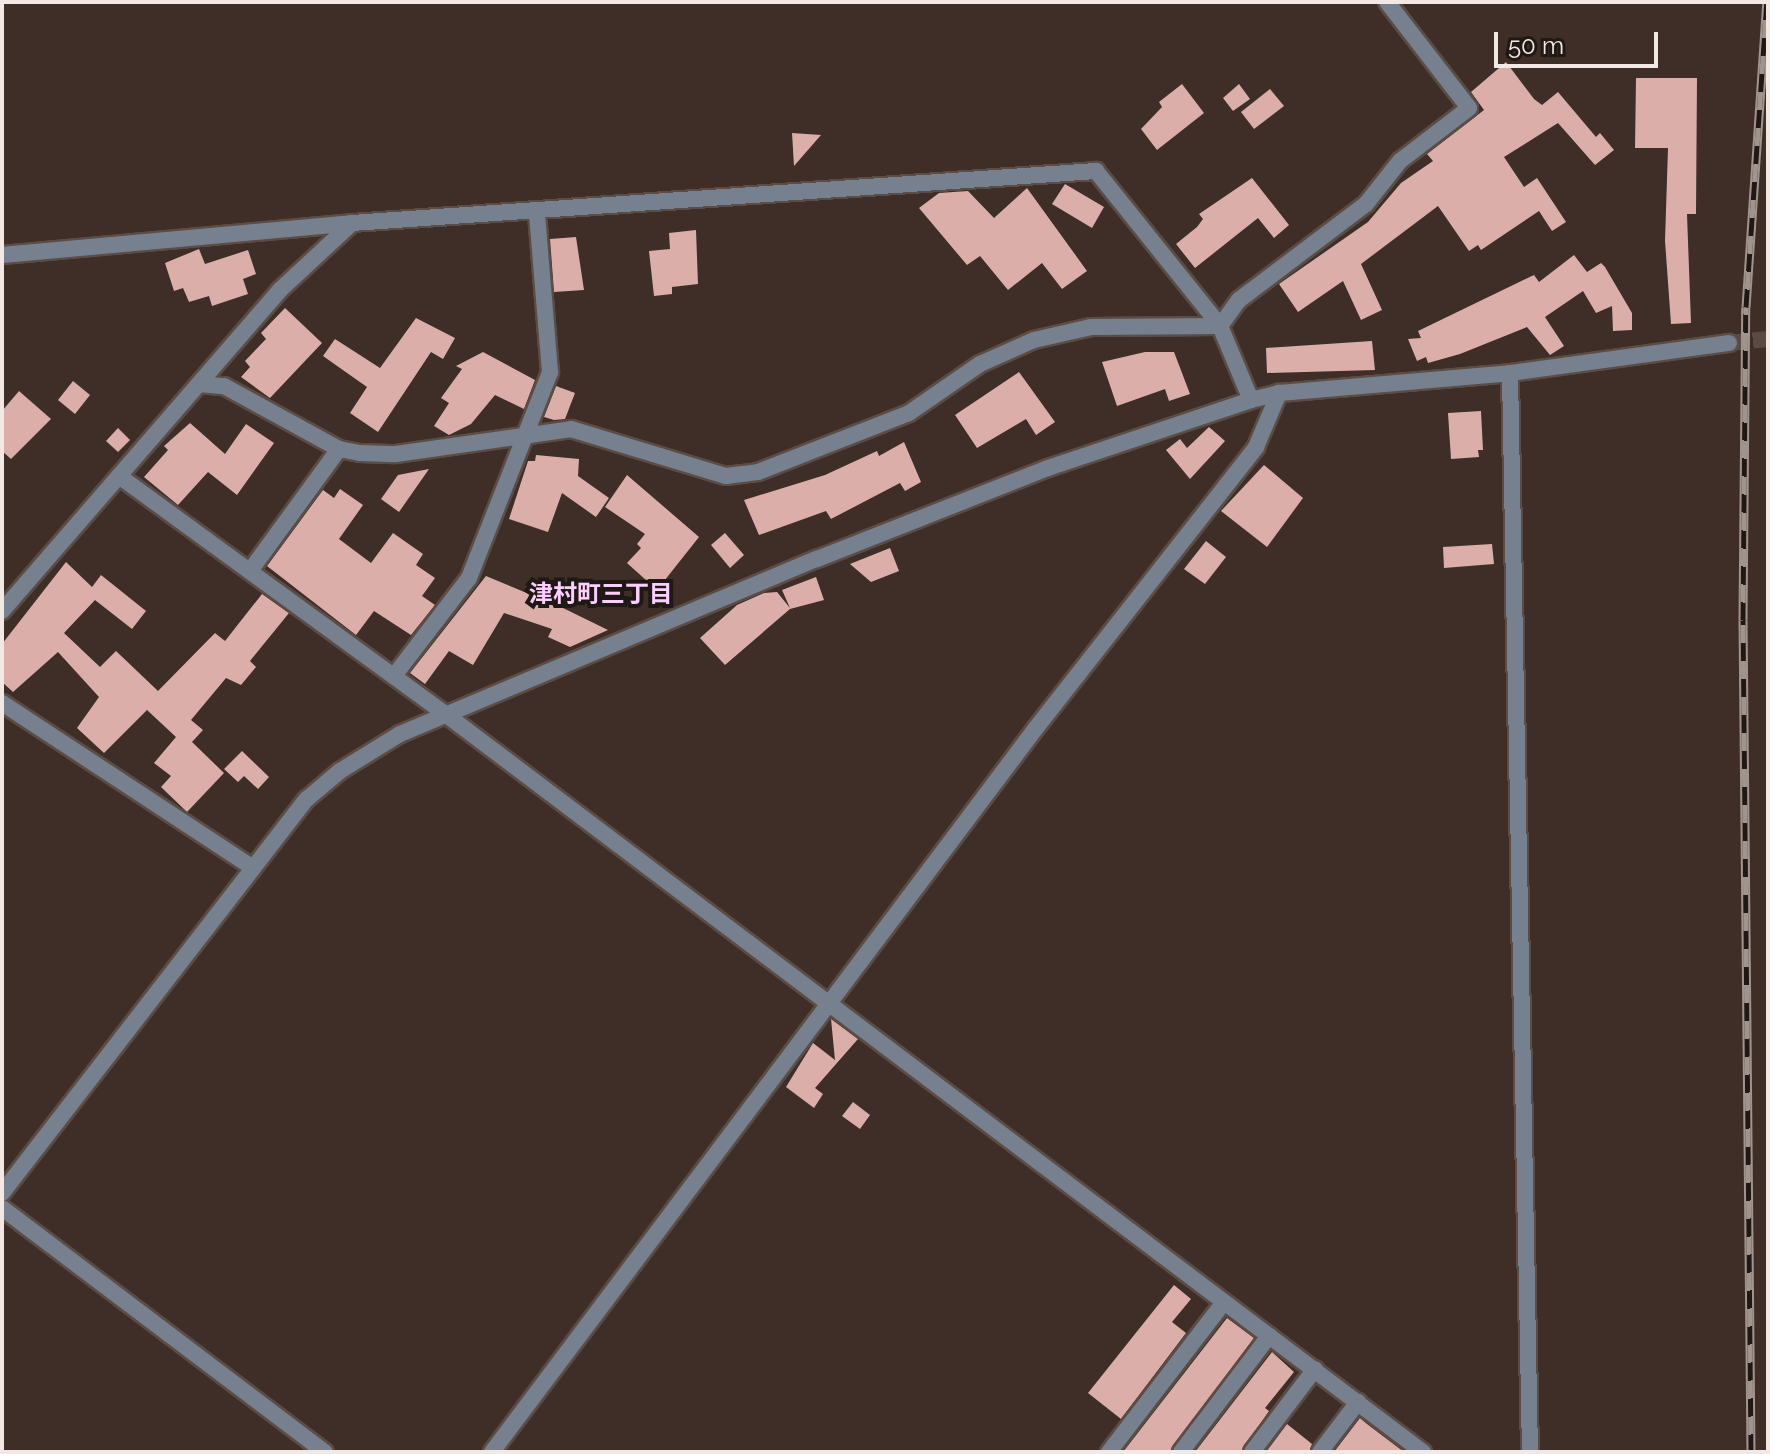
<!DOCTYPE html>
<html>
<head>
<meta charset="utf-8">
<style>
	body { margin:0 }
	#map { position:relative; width:1770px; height:1454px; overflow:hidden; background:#3e2e27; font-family:Raleway,"Noto Sans JP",sans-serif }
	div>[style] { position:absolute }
	.building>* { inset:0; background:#dcaeaa }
	.minor-tunnel>* { height:16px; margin-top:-8px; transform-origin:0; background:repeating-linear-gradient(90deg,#594a43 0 16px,transparent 0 24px) }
	.roads { filter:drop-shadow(2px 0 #5b4c45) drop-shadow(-2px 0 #5b4c45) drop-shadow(0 2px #5b4c45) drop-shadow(0 -2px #5b4c45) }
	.minor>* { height:16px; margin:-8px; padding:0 8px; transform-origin:8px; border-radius:8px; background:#77808f }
	.tertiary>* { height:16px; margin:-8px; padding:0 8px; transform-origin:8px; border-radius:8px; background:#77808f }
	.rail>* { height:9px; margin-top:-4.5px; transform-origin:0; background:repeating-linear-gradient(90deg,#201815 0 18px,#a1938d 0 36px); box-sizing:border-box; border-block:2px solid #a1938d }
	span { translate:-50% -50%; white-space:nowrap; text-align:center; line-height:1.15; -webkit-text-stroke:8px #201815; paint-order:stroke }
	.neighbourhood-label { font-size:24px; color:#facefe; font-weight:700 }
	.frame { position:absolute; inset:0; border:4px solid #f3e8e3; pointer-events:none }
	.scale { position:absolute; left:1494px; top:32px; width:164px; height:36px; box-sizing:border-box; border:4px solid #f3e8e3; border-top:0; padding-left:10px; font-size:24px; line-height:28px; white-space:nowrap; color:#f3e8e3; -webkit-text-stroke:6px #201815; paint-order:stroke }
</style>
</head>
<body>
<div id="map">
	<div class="building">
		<div style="clip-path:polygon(1506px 62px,1534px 99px,1542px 105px,1558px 92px,1596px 137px,1600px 133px,1614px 150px,1595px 165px,1558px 123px,1504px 157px,1524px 187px,1537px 178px,1566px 222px,1552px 231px,1539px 211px,1481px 250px,1478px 245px,1469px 251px,1438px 206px,1361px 264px,1382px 310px,1361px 320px,1343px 281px,1298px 312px,1279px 284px,1368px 222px,1401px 183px,1433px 161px,1427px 154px,1484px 110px,1471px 92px)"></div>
		<div style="clip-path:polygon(1636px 78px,1697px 78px,1696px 214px,1687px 214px,1691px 323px,1671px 324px,1665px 241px,1668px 148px,1635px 148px)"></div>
		<div style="clip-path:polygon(1182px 84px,1204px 113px,1157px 150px,1141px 129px,1162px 107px,1159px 102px)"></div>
		<div style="clip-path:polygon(1239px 84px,1250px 99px,1233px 111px,1223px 98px)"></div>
		<div style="clip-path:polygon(1270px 89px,1284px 106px,1254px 129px,1241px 112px)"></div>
		<div style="clip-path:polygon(792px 133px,821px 135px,794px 166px)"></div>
		<div style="clip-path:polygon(1252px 178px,1289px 225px,1274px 238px,1258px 218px,1195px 268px,1176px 244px,1197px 227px,1203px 219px,1199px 214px)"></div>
		<div style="clip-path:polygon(1065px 184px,1104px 207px,1092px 228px,1052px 204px)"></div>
		<div style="clip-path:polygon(1027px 188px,1087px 271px,1062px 289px,1042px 263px,1008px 290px,980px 256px,967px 265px,919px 208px,939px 193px,968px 191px,994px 218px)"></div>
		<div style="clip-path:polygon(696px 230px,698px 284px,672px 287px,672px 294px,654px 296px,649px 251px,670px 249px,669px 233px)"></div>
		<div style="clip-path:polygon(576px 237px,584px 290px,554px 292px,550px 239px)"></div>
		<div style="clip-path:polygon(199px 249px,205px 264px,248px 250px,256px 274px,243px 279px,248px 294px,212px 306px,209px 296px,189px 302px,183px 288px,174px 291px,165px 263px)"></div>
		<div style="clip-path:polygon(1574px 255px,1587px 272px,1601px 263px,1605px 267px,1632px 313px,1632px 330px,1613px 331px,1612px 306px,1596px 313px,1583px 291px,1545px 317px,1564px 346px,1550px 355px,1527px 327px,1460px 354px,1428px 363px,1426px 357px,1417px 361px,1408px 339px,1421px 338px,1418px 331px,1534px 275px,1539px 282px)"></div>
		<div style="clip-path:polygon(285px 308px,322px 343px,270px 398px,241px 377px,250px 367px,245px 361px,266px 339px,261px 333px)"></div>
		<div style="clip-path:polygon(416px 318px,455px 338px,443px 359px,431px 352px,378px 432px,350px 413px,367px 387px,323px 356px,335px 339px,380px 368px)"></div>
		<div style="clip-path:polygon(1372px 341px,1375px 370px,1267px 373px,1266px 348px)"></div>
		<div style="clip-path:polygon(483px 352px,535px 380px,524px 409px,495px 395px,471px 424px,449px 435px,434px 426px,449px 403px,441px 398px,462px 369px,456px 366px)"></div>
		<div style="clip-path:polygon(1145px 352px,1174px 352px,1190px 394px,1169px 401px,1165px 389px,1117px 406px,1102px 362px)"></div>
		<div style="clip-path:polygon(1019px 372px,1055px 422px,1036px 435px,1026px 419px,977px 448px,955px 415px)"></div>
		<div style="clip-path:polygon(73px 381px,90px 395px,75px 414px,58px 400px)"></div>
		<div style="clip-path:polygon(556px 386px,575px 393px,565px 419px,554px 420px,544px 417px)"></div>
		<div style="clip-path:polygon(19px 391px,51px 419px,11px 459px,2px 451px,2px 411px)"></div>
		<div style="clip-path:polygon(1481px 411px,1483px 450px,1478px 450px,1479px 457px,1451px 459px,1448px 413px)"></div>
		<div style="clip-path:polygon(190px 423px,225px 454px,246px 424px,274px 443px,237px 495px,208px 472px,178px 505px,144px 477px,168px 450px,164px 446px)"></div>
		<div style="clip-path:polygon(1209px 427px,1225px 441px,1190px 479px,1166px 450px,1180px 439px,1187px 448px)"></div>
		<div style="clip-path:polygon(118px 428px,130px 440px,118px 452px,106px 441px)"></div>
		<div style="clip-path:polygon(904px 442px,921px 482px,905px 491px,900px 483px,831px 519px,826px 511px,759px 535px,744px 500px,825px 475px,877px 451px,879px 456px)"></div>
		<div style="clip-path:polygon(536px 455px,579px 459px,578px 476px,609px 498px,596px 517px,562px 493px,548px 532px,509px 519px,528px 461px,535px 461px)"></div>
		<div style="clip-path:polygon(1264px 465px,1303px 498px,1267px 547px,1221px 511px)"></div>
		<div style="clip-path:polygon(429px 469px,399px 512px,381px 499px,398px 475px)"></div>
		<div style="clip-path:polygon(627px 475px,699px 537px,657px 590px,627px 563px,641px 548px,637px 544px,645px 534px,605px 507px)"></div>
		<div style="clip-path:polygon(340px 489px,363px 505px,339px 539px,371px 563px,393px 533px,423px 554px,416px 565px,435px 578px,422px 596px,435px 605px,411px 635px,374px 611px,356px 635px,267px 566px,323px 490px,334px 498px)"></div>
		<div style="clip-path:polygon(725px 533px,744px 555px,730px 568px,711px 545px)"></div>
		<div style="clip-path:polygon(1206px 541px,1226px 557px,1205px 584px,1184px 569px)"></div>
		<div style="clip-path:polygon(1492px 544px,1494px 564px,1444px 568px,1443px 547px)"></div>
		<div style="clip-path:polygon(890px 548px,899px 571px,871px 582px,850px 564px)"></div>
		<div style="clip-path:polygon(66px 562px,92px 587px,101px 575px,146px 611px,132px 629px,95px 600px,64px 633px,100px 667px,116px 651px,158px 691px,215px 633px,225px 641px,262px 594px,289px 613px,250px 661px,256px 667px,241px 685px,226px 678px,191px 720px,203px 730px,192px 742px,224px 773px,187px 812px,161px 787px,171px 776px,154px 763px,176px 737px,147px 710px,104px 753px,77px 728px,99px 697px,58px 652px,13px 692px,2px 682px,2px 644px)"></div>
		<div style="clip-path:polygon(486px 576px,563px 608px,608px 630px,570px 647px,548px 637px,552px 629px,504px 613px,473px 665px,449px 651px,425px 684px,410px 673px)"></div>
		<div style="clip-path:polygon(816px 577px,824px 600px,790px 609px,725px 665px,700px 638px,737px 605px,764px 593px,777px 592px,790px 608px,782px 590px)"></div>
		<div style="clip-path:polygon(242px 751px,269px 777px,258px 789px,244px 776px,238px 782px,224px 769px)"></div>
		<div style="clip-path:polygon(831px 1019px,858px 1039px,815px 1088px,823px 1094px,814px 1108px,786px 1087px,813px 1043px,835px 1060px)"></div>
		<div style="clip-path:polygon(853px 1102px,870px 1115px,860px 1129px,842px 1116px)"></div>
		<div style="clip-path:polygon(1174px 1285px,1191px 1299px,1172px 1322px,1186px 1333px,1121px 1419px,1088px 1393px)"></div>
		<div style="clip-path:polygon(1227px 1318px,1254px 1338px,1170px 1452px,1123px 1452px)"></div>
		<div style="clip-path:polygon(1272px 1352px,1294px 1372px,1265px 1408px,1269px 1411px,1241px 1452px,1195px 1452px)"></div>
		<div style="clip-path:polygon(1360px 1418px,1367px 1424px,1404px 1452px,1334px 1452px)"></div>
		<div style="clip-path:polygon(1287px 1424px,1312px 1444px,1309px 1452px,1266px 1452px)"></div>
	</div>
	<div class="minor-tunnel">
		<div style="left:1729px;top:343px;width:39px;rotate:-6deg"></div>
	</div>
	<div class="roads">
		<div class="minor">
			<div style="left:2px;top:255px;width:351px;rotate:-5.2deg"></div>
			<div style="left:352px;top:223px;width:746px;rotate:-4deg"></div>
			<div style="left:1096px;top:171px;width:198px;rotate:51.3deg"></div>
			<div style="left:1220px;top:326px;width:80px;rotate:67.3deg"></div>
			<div style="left:1510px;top:373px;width:221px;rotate:-7.8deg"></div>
			<div style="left:199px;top:384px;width:25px;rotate:5deg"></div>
			<div style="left:224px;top:386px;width:131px;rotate:28.7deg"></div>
			<div style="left:339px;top:449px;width:21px;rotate:11deg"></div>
			<div style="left:360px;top:453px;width:36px;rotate:2deg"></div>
			<div style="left:396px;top:454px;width:177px;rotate:-8.1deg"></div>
			<div style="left:571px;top:429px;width:162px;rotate:16.9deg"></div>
			<div style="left:726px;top:476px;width:32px;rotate:-7deg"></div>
			<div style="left:758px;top:472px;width:162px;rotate:-21.3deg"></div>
			<div style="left:909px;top:413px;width:86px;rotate:-34.6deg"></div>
			<div style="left:980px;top:364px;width:59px;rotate:-24deg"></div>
			<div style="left:1034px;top:340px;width:58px;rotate:-12.8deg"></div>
			<div style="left:1091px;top:327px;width:129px;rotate:-0.4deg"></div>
			<div style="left:1220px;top:326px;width:32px;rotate:-54deg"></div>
			<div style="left:1239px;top:300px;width:159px;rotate:-37.1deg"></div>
			<div style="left:1366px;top:204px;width:55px;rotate:-51.7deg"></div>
			<div style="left:1400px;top:161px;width:87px;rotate:-37.5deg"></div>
			<div style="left:1469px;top:108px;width:134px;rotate:-127.7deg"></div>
			<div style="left:119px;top:476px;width:402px;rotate:36.1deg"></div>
			<div style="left:444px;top:713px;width:1227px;rotate:37.05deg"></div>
			<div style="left:250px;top:571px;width:151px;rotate:-53.9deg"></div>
			<div style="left:2px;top:611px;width:425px;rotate:-49.1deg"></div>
			<div style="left:280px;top:290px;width:98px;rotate:-42.9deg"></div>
			<div style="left:394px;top:676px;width:123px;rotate:-52.6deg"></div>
			<div style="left:469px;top:578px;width:221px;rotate:-68.5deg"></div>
			<div style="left:550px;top:372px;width:159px;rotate:-94.7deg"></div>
			<div style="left:2px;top:703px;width:300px;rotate:33.3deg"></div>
			<div style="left:492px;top:1452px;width:906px;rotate:-53.08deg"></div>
			<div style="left:1036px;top:728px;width:357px;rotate:-51.9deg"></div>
			<div style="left:1256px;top:447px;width:59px;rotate:-66.9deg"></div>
			<div style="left:1109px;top:1452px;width:189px;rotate:-52.5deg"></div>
			<div style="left:1181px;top:1452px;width:146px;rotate:-52.8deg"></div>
			<div style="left:1252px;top:1452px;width:104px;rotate:-52.8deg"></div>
			<div style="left:1320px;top:1452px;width:63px;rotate:-52.8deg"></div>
		</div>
		<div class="tertiary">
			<div style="left:2px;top:1193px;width:498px;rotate:-52.3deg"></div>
			<div style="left:307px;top:799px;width:43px;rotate:-40.3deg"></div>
			<div style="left:340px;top:771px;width:70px;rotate:-31.7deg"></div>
			<div style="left:400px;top:734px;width:452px;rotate:-22.8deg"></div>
			<div style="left:817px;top:559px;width:248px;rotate:-21.5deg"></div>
			<div style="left:1048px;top:468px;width:214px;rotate:-18.5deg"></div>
			<div style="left:1251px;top:400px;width:29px;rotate:-14deg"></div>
			<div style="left:1279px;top:393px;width:232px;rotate:-4.9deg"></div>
			<div style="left:1510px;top:373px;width:1079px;rotate:88.94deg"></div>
			<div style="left:2px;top:1208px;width:405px;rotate:37.1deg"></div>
		</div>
	</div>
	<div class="rail">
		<div style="left:1751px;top:1452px;width:832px;rotate:-90.55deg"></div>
		<div style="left:1743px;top:620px;width:313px;rotate:-89.5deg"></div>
		<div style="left:1746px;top:307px;width:306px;rotate:-86.1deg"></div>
	</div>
	<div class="neighbourhood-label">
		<span style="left:601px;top:594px">津村町三丁目</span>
	</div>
	<div class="frame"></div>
	<div class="scale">50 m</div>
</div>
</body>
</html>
